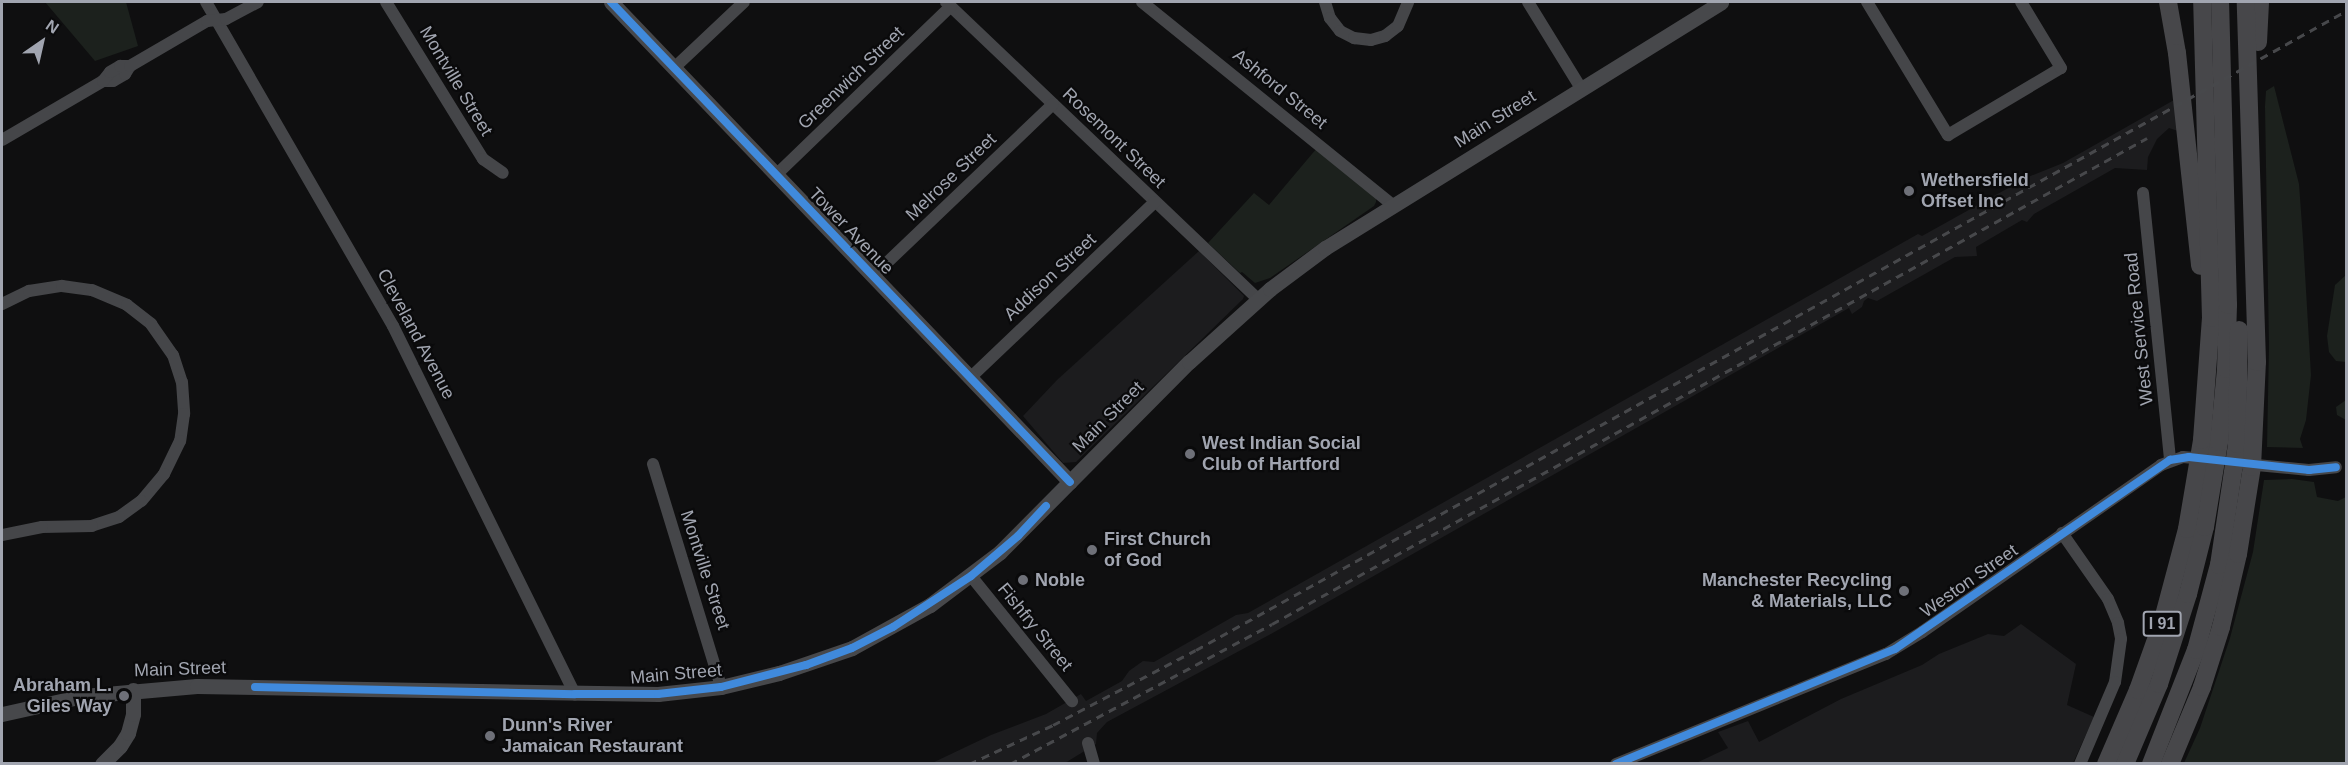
<!DOCTYPE html>
<html>
<head>
<meta charset="utf-8">
<style>
	body { margin:0 }
	#map { position:relative; width:2348px; height:765px; overflow:hidden; background:#0f0f10; font-family:Helvetica,sans-serif }
	div>[style] { position:absolute }
	.built>* { inset:0; background:#1c1c1e }
	.green>* { inset:0; background:#1c211d }
	.minor>* { height:12px; margin:-6px; padding:0 6px; transform-origin:6px; border-radius:6px; background:#454649 }
	.major>* { height:15px; margin:-7.5px; padding:0 7.5px; transform-origin:7.5px; border-radius:7.5px; background:#47484b }
	.highway>* { height:18px; margin:-9px; padding:0 9px; transform-origin:9px; border-radius:9px; background:#47474a }
	.rail>* { height:3px; margin-top:-1.5px; transform-origin:0; background:repeating-linear-gradient(90deg,#47484b 0 8px,transparent 0 14px) }
	.cycleway>* { height:8px; margin:-4px; padding:0 4px; transform-origin:4px; border-radius:4px; background:#408adc }
	.dots>* { width:16px; height:16px; translate:-50% -50%; box-sizing:border-box; border:3px solid #0a0a0b; border-radius:50% }
	span { translate:-50% -50%; white-space:nowrap; text-align:center; line-height:1.15; -webkit-text-stroke:4.5px #0a0a0b; paint-order:stroke }
	.shield-label span { padding:2px 4px; background:#0a0a0b; border:2px solid; border-radius:4px; -webkit-text-stroke-width:0 }
	.shield-label { font-size:16px; color:#a1a5b0; font-weight:700 }
	.street-label { font-size:18px; color:#a1a5b0 }
	.poi-label { font-size:18px; color:#a1a5b0; font-weight:700 }
	.left { translate:0 -50%; text-align:left }
	.right { translate:-100% -50%; text-align:right }
	.frame { position:absolute; inset:0; border:3px solid #a1a5b0; pointer-events:none }
	.north { position:absolute; left:12px; top:12px; width:60px; height:60px; -webkit-text-stroke:4px #0a0a0b; paint-order:stroke; rotate:34deg; font-size:16px; font-weight:700; line-height:24px; text-align:center; color:#a1a5b0 }
	.north::after { content:''; display:block; margin:auto; width:21px; height:27px; background:#a1a5b0; clip-path:polygon(50% 0,100% 100%,50% 72%,0 100%) }
</style>
</head>
<body>
<div id="map">
	<div class="built">
		<div style="clip-path:polygon(2174px 100px,2178px 131px,2169px 128px,2157px 139px,2148px 157px,2147px 170px,2115px 168px,2034px 214px,2027px 222px,2022px 220px,1976px 247px,1977px 256px,1955px 257px,1877px 301px,1868px 298px,1864px 301px,1862px 307px,1852px 314px,1849px 308px,1269px 635px,1107px 722px,1097px 733px,1096px 744px,1065px 763px,930px 764px,991px 735px,1046px 714px,1081px 694px,1086px 701px,1122px 681px,1129px 671px,1143px 661px,1154px 662px,1236px 615px,1248px 613px,1918px 234px,1922px 236px,2028px 177px,2063px 163px)"></div>
		<div style="clip-path:polygon(1199px 251px,1244px 296px,1243px 299px,1076px 462px,1063px 463px,1023px 416px,1057px 380px)"></div>
		<div style="clip-path:polygon(2021px 624px,2076px 664px,2067px 705px,2094px 717px,2073px 763px,1694px 764px,1728px 748px,1718px 732px,1748px 721px,1759px 742px,1841px 699px,1922px 665px,1939px 654px,1988px 634px,2004px 636px)"></div>
	</div>
	<div class="green">
		<div style="clip-path:polygon(45px 2px,126px 2px,138px 46px,95px 61px)"></div>
		<div style="clip-path:polygon(2274px 86px,2299px 184px,2303px 239px,2311px 375px,2306px 420px,2300px 439px,2303px 448px,2267px 447px,2269px 347px,2265px 106px,2266px 91px)"></div>
		<div style="clip-path:polygon(1317px 148px,1376px 198px,1376px 202px,1374px 206px,1270px 278px,1255px 283px,1242px 272px,1240px 273px,1208px 243px,1254px 193px,1269px 205px)"></div>
		<div style="clip-path:polygon(2346px 275px,2346px 362px,2336px 361px,2329px 352px,2327px 336px,2335px 285px)"></div>
		<div style="clip-path:polygon(2346px 400px,2346px 420px,2337px 415px,2336px 407px)"></div>
		<div style="clip-path:polygon(2292px 479px,2314px 482px,2317px 497px,2338px 501px,2346px 497px,2346px 763px,2184px 763px,2200px 728px,2230px 638px,2253px 552px,2264px 480px)"></div>
	</div>
	<div class="minor">
		<div style="left:206px;top:2px;width:374px;rotate:60deg"></div>
		<div style="left:393px;top:326px;width:411px;rotate:63.7deg"></div>
		<div style="left:386px;top:2px;width:185px;rotate:58.3deg"></div>
		<div style="left:483px;top:159px;width:24px;rotate:35deg"></div>
		<div style="left:946px;top:2px;width:431px;rotate:43.6deg"></div>
		<div style="left:1142px;top:2px;width:324px;rotate:39deg"></div>
		<div style="left:1325px;top:2px;width:17px;rotate:73deg"></div>
		<div style="left:1330px;top:18px;width:16px;rotate:52deg"></div>
		<div style="left:1340px;top:31px;width:16px;rotate:27deg"></div>
		<div style="left:1354px;top:38px;width:17px;rotate:7deg"></div>
		<div style="left:1371px;top:40px;width:15px;rotate:-16deg"></div>
		<div style="left:1385px;top:36px;width:16px;rotate:-38deg"></div>
		<div style="left:1398px;top:26px;width:26px;rotate:-67deg"></div>
		<div style="left:1528px;top:2px;width:101px;rotate:58.4deg"></div>
		<div style="left:1867px;top:2px;width:156px;rotate:58.7deg"></div>
		<div style="left:1948px;top:135px;width:131px;rotate:-30.7deg"></div>
		<div style="left:2061px;top:68px;width:77px;rotate:-121.2deg"></div>
		<div style="left:674px;top:68px;width:96px;rotate:-43.3deg"></div>
		<div style="left:103px;top:81px;width:10px"></div>
		<div style="left:113px;top:81px;width:14px;rotate:-30deg"></div>
		<div style="left:125px;top:74px;width:9px;rotate:-58deg"></div>
		<div style="left:2px;top:140px;width:117px;rotate:-30.3deg"></div>
		<div style="left:103px;top:81px;width:11px;rotate:-52deg"></div>
		<div style="left:110px;top:72px;width:12px;rotate:-31deg"></div>
		<div style="left:120px;top:66px;width:10px"></div>
		<div style="left:130px;top:66px;width:89px;rotate:-30.3deg"></div>
		<div style="left:207px;top:21px;width:19px;rotate:-6deg"></div>
		<div style="left:226px;top:19px;width:36px;rotate:-28deg"></div>
		<div style="left:776px;top:175px;width:243px;rotate:-44deg"></div>
		<div style="left:2143px;top:193px;width:268px;rotate:84.2deg"></div>
		<div style="left:873px;top:276px;width:249px;rotate:-43.7deg"></div>
		<div style="left:2px;top:304px;width:30px;rotate:-26deg"></div>
		<div style="left:29px;top:291px;width:33px;rotate:-9deg"></div>
		<div style="left:62px;top:286px;width:30px;rotate:8deg"></div>
		<div style="left:92px;top:290px;width:38px;rotate:23deg"></div>
		<div style="left:127px;top:305px;width:31px;rotate:38deg"></div>
		<div style="left:151px;top:324px;width:38px;rotate:55deg"></div>
		<div style="left:173px;top:355px;width:28px;rotate:72deg"></div>
		<div style="left:182px;top:382px;width:32px;rotate:86deg"></div>
		<div style="left:184px;top:414px;width:27px;rotate:98deg"></div>
		<div style="left:180px;top:441px;width:37px;rotate:116deg"></div>
		<div style="left:164px;top:474px;width:35px;rotate:130deg"></div>
		<div style="left:141px;top:501px;width:27px;rotate:144deg"></div>
		<div style="left:119px;top:517px;width:28px;rotate:162deg"></div>
		<div style="left:92px;top:526px;width:50px;rotate:178.9deg"></div>
		<div style="left:42px;top:527px;width:41px;rotate:168.7deg"></div>
		<div style="left:970px;top:378px;width:255px;rotate:-43.6deg"></div>
		<div style="left:653px;top:464px;width:233px;rotate:73deg"></div>
		<div style="left:2246px;top:464px;width:63px;rotate:5.4deg"></div>
		<div style="left:2309px;top:470px;width:27px;rotate:-6deg"></div>
		<div style="left:2062px;top:533px;width:80px;rotate:55.1deg"></div>
		<div style="left:2108px;top:599px;width:26px;rotate:67deg"></div>
		<div style="left:2118px;top:623px;width:16px;rotate:79deg"></div>
		<div style="left:2121px;top:639px;width:43px;rotate:97.9deg"></div>
		<div style="left:2115px;top:682px;width:89px;rotate:113.1deg"></div>
		<div style="left:971px;top:576px;width:161px;rotate:51.1deg"></div>
		<div style="left:1088px;top:743px;width:22px;rotate:74deg"></div>
		<div style="left:1616px;top:764px;width:292px;rotate:-22.2deg"></div>
		<div style="left:1886px;top:654px;width:42px;rotate:-31.4deg"></div>
		<div style="left:1922px;top:632px;width:292px;rotate:-34.9deg"></div>
		<div style="left:2161px;top:465px;width:23px;rotate:-20deg"></div>
		<div style="left:2183px;top:457px;width:22px;rotate:5deg"></div>
	</div>
	<div class="major">
		<div style="left:611px;top:2px;width:664px;rotate:46.28deg"></div>
		<div style="left:2px;top:714px;width:83px;rotate:-12.5deg"></div>
		<div style="left:83px;top:696px;width:114px;rotate:-5deg"></div>
		<div style="left:197px;top:686px;width:461px;rotate:1deg"></div>
		<div style="left:658px;top:694px;width:63px;rotate:-6.3deg"></div>
		<div style="left:721px;top:687px;width:60px;rotate:-13.6deg"></div>
		<div style="left:779px;top:673px;width:77px;rotate:-18.9deg"></div>
		<div style="left:852px;top:648px;width:89px;rotate:-28.9deg"></div>
		<div style="left:930px;top:605px;width:88px;rotate:-37.1deg"></div>
		<div style="left:1000px;top:552px;width:268px;rotate:-45.2deg"></div>
		<div style="left:1189px;top:362px;width:109px;rotate:-42deg"></div>
		<div style="left:1270px;top:289px;width:69px;rotate:-36.7deg"></div>
		<div style="left:1325px;top:248px;width:466px;rotate:-31.8deg"></div>
		<div style="left:102px;top:764px;width:25px;rotate:-45deg"></div>
		<div style="left:120px;top:746px;width:15px;rotate:-58deg"></div>
		<div style="left:128px;top:733px;width:20px;rotate:-75deg"></div>
		<div style="left:133px;top:714px;width:24px;rotate:-90deg"></div>
	</div>
	<div class="highway">
		<div style="left:2168px;top:2px;width:52px;rotate:80deg"></div>
		<div style="left:2177px;top:53px;width:214px;rotate:83.8deg"></div>
		<div style="left:2258px;top:42px;width:40px;rotate:-87.1deg"></div>
		<div style="left:2106px;top:764px;width:81px;rotate:-66.6deg"></div>
		<div style="left:2138px;top:690px;width:71px;rotate:-70.3deg"></div>
		<div style="left:2162px;top:623px;width:97px;rotate:-75.1deg"></div>
		<div style="left:2187px;top:529px;width:90px;rotate:-80.4deg"></div>
		<div style="left:2202px;top:440px;width:122px;rotate:-85.8deg"></div>
		<div style="left:2211px;top:318px;width:316px;rotate:-91.6deg"></div>
		<div style="left:2125px;top:764px;width:87px;rotate:-67deg"></div>
		<div style="left:2159px;top:684px;width:95px;rotate:-72.1deg"></div>
		<div style="left:2188px;top:594px;width:69px;rotate:-75.8deg"></div>
		<div style="left:2205px;top:527px;width:86px;rotate:-80.6deg"></div>
		<div style="left:2219px;top:442px;width:73px;rotate:-84.5deg"></div>
		<div style="left:2226px;top:369px;width:64px;rotate:-88.2deg"></div>
		<div style="left:2228px;top:305px;width:303px;rotate:-91.5deg"></div>
		<div style="left:2151px;top:764px;width:123px;rotate:-68.5deg"></div>
		<div style="left:2196px;top:650px;width:88px;rotate:-74.9deg"></div>
		<div style="left:2219px;top:565px;width:122px;rotate:-81.5deg"></div>
		<div style="left:2237px;top:444px;width:114px;rotate:-89deg"></div>
		<div style="left:2170px;top:764px;width:83px;rotate:-67.4deg"></div>
		<div style="left:2202px;top:687px;width:63px;rotate:-72.4deg"></div>
		<div style="left:2221px;top:627px;width:75px;rotate:-76.9deg"></div>
		<div style="left:2238px;top:554px;width:88px;rotate:-80.9deg"></div>
		<div style="left:2252px;top:467px;width:105px;rotate:-87.3deg"></div>
		<div style="left:2257px;top:362px;width:360px;rotate:-91.8deg"></div>
	</div>
	<div class="rail">
		<div style="left:969px;top:764px;width:93px;rotate:-24.9deg"></div>
		<div style="left:1053px;top:725px;width:161px;rotate:-27.7deg"></div>
		<div style="left:1196px;top:650px;width:1316px;rotate:-29.06deg"></div>
		<div style="left:1010px;top:764px;width:297px;rotate:-28.1deg"></div>
		<div style="left:1272px;top:624px;width:1001px;rotate:-29.05deg"></div>
	</div>
	<div class="cycleway">
		<div style="left:611px;top:2px;width:664px;rotate:46.28deg"></div>
		<div style="left:255px;top:687px;width:320px;rotate:1.3deg"></div>
		<div style="left:575px;top:694px;width:83px"></div>
		<div style="left:658px;top:694px;width:63px;rotate:-6.3deg"></div>
		<div style="left:721px;top:687px;width:88px;rotate:-14.5deg"></div>
		<div style="left:806px;top:665px;width:49px;rotate:-20.3deg"></div>
		<div style="left:852px;top:648px;width:46px;rotate:-27.1deg"></div>
		<div style="left:893px;top:627px;width:93px;rotate:-33.2deg"></div>
		<div style="left:971px;top:576px;width:62px;rotate:-40.4deg"></div>
		<div style="left:1018px;top:536px;width:41px;rotate:-47deg"></div>
		<div style="left:1616px;top:764px;width:302px;rotate:-22.4deg"></div>
		<div style="left:1895px;top:649px;width:334px;rotate:-34.5deg"></div>
		<div style="left:2170px;top:460px;width:19px;rotate:-9deg"></div>
		<div style="left:2189px;top:457px;width:121px;rotate:6.2deg"></div>
		<div style="left:2309px;top:470px;width:27px;rotate:-6deg"></div>
	</div>
	<div class="dots">
		<div style="left:1909px;top:191px;background:#6e7078"></div>
		<div style="left:1190px;top:454px;background:#6e7078"></div>
		<div style="left:1092px;top:550px;background:#6e7078"></div>
		<div style="left:1023px;top:580px;background:#6e7078"></div>
		<div style="left:1904px;top:591px;background:#6e7078"></div>
		<div style="left:124px;top:696px;background:#6e7078"></div>
		<div style="left:490px;top:736px;background:#6e7078"></div>
	</div>
	<div class="shield-label">
		<span style="left:2162px;top:624px">I 91</span>
	</div>
	<div class="street-label">
		<span style="left:851px;top:78px;rotate:-44deg">Greenwich Street</span>
		<span style="left:456px;top:81px;rotate:59deg">Montville Street</span>
		<span style="left:1280px;top:89px;rotate:39deg">Ashford Street</span>
		<span style="left:1495px;top:119px;rotate:-32deg">Main Street</span>
		<span style="left:1114px;top:138px;rotate:44deg">Rosemont Street</span>
		<span style="left:951px;top:177px;rotate:-44deg">Melrose Street</span>
		<span style="left:851px;top:231px;rotate:46deg">Tower Avenue</span>
		<span style="left:1050px;top:277px;rotate:-43deg">Addison Street</span>
		<span style="left:2139px;top:329px;rotate:-96deg">West Service Road</span>
		<span style="left:416px;top:334px;rotate:62deg">Cleveland Avenue</span>
		<span style="left:1108px;top:417px;rotate:-45deg">Main Street</span>
		<span style="left:705px;top:570px;rotate:72deg">Montville Street</span>
		<span style="left:1969px;top:581px;rotate:-35deg">Weston Street</span>
		<span style="left:1035px;top:627px;rotate:51deg">Fishfry Street</span>
		<span style="left:180px;top:669px;rotate:-2deg">Main Street</span>
		<span style="left:676px;top:674px;rotate:-5deg">Main Street</span>
	</div>
	<div class="poi-label">
		<span class="left" style="left:1921px;top:191px">Wethersfield<br>Offset Inc</span>
		<span class="left" style="left:1202px;top:454px">West Indian Social<br>Club of Hartford</span>
		<span class="left" style="left:1104px;top:550px">First Church<br>of God</span>
		<span class="left" style="left:1035px;top:580px">Noble</span>
		<span class="right" style="left:1892px;top:591px">Manchester Recycling<br>&amp; Materials, LLC</span>
		<span class="right" style="left:112px;top:696px">Abraham L.<br>Giles Way</span>
		<span class="left" style="left:502px;top:736px">Dunn's River<br>Jamaican Restaurant</span>
	</div>
	<div class="frame"></div>
	<div class="north">N</div>
</div>
</body>
</html>
